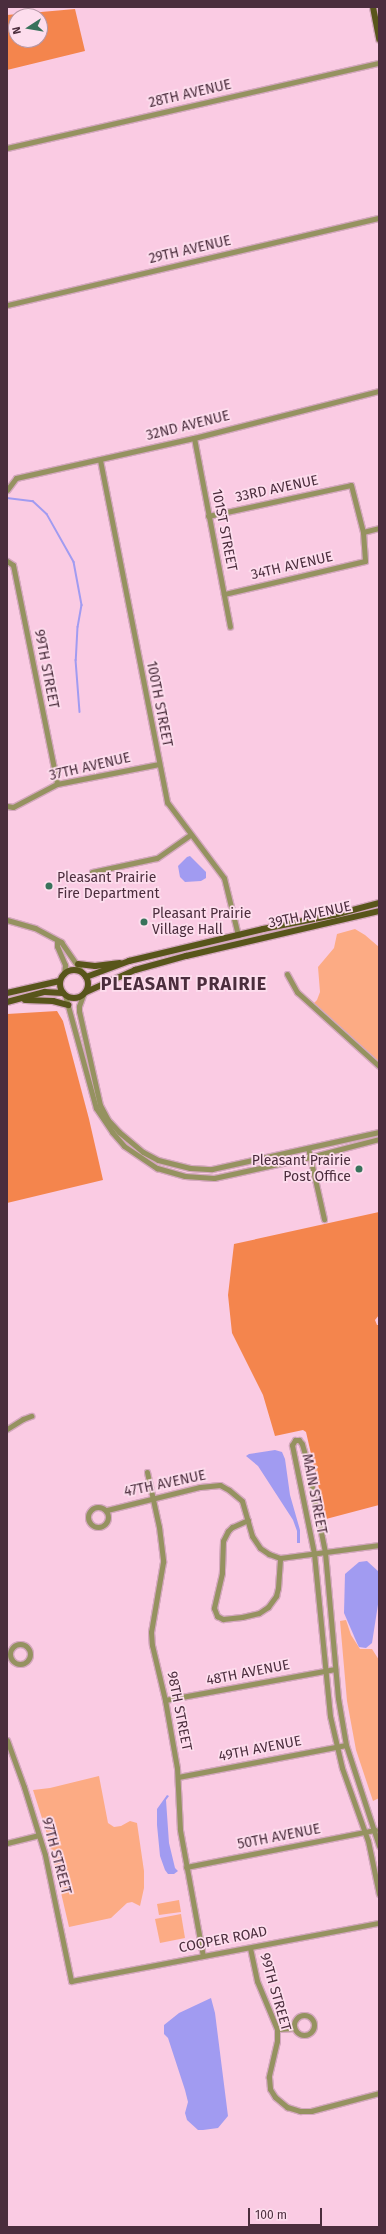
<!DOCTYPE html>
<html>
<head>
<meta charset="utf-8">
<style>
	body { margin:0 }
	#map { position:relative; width:386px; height:2234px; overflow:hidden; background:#facbe3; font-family:"Fira Sans",sans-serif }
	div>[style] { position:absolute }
	.green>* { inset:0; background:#fcab84 }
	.forest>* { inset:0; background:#f4854d }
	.water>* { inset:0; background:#a19bf1 }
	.stream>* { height:1.5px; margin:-0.75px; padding:0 0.75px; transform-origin:0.75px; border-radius:0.75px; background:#a19bf1 }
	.roads { filter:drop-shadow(1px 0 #d4a8be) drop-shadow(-1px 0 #d4a8be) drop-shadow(0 1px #d4a8be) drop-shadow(0 -1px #d4a8be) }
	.minor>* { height:5px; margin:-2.5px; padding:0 2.5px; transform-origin:2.5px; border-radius:2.5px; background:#959260 }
	.minor>.ring { margin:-2.5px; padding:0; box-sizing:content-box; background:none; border:5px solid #959260; border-radius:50% }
	.major>* { height:6px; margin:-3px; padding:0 3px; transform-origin:3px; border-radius:3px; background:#58551b }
	.major>.ring { margin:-3px; padding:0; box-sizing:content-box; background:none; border:6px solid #58551b; border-radius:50% }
	.dots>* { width:11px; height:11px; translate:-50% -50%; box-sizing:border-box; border:2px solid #fddded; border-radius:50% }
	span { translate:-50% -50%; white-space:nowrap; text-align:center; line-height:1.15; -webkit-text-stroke:3.5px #fddded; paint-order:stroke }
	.street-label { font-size:14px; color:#4b2d3d }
	.poi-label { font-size:14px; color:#4b2d3d }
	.left { translate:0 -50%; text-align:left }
	.right { translate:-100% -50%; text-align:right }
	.district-label { font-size:18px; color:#4b2d3d; font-weight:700; letter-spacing:1px }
	.frame { position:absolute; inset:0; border:8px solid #4b2d3d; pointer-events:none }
	.north { position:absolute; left:8px; top:8px; width:40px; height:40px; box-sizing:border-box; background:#fddded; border:1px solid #b697a7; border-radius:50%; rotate:258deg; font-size:11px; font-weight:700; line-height:16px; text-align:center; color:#4b2d3d }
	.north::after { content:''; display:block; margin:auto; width:14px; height:18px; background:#38725b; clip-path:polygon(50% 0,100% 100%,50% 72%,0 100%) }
	.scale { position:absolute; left:248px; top:2208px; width:74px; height:18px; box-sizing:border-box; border:2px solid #4b2d3d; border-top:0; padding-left:5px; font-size:12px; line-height:14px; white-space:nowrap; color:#4b2d3d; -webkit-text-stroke:3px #fddded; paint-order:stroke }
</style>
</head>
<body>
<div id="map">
	<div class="green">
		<div style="clip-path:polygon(355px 929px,365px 935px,379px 947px,379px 1066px,312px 1005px,317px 1000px,320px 992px,318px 967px,334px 948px,337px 934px)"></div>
		<div style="clip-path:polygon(346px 1620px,351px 1635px,360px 1649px,372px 1649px,379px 1660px,379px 1798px,373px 1801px,356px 1750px,347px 1701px,340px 1621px)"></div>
		<div style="clip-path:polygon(99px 1776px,108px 1823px,114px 1827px,121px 1826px,130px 1821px,137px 1823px,144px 1871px,144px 1888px,140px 1906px,132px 1902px,127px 1903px,111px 1918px,69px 1927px,48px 1837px,33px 1790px,50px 1788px)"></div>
		<div style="clip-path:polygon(179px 1900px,181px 1912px,159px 1915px,157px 1904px)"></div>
		<div style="clip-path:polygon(181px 1914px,185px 1938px,160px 1943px,155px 1919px)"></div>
	</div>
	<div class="forest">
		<div style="clip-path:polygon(evenodd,75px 9px,85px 51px,7px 70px,7px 15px,75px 9px,16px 16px,40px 16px,40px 40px,16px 40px,16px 16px)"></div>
		<div style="clip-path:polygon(57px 1011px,63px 1021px,89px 1119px,103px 1180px,7px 1203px,7px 1014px)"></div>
		<div style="clip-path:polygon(379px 1212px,379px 1315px,375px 1320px,377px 1325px,379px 1325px,379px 1505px,326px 1519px,306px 1432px,303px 1430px,275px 1436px,263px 1395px,232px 1333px,228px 1295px,234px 1244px)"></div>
	</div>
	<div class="water">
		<div style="clip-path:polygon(190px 856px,206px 872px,206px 878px,201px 881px,185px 882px,180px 877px,178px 866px,187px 857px)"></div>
		<div style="clip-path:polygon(275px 1450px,282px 1452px,285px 1459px,290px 1495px,300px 1530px,300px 1543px,297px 1543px,297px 1531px,293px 1520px,258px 1466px,246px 1456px,249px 1454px)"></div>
		<div style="clip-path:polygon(367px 1561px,379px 1572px,379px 1598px,372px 1643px,366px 1648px,359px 1647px,357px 1643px,344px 1613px,345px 1574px,359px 1562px)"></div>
		<div style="clip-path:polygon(167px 1795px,169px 1796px,166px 1800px,169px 1843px,175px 1868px,178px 1871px,174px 1874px,168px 1874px,165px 1870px,160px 1856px,157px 1825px,157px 1809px)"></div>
		<div style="clip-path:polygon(211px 1998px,215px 2013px,228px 2116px,218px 2128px,203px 2130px,198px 2130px,187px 2120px,185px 2113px,188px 2102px,185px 2090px,168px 2038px,164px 2034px,164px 2025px,179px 2013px)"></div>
	</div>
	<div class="stream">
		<div style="left:7px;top:498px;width:26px;rotate:7deg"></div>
		<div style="left:33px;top:501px;width:19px;rotate:43deg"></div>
		<div style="left:47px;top:514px;width:55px;rotate:60.6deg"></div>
		<div style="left:74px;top:562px;width:44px;rotate:79.5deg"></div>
		<div style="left:82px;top:605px;width:22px;rotate:100deg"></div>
		<div style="left:78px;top:627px;width:33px;rotate:93deg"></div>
		<div style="left:76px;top:660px;width:52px;rotate:85.6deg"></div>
	</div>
	<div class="roads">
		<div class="minor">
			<div style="left:7px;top:148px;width:382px;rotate:-12.9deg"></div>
			<div style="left:7px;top:305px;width:382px;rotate:-13.2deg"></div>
			<div style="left:194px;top:438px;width:192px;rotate:79.2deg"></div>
			<div style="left:100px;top:460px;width:349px;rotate:78.9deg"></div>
			<div style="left:167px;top:802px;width:95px;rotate:53.1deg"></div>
			<div style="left:224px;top:878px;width:59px;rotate:76.2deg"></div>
			<div style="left:7px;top:490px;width:15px;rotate:-53deg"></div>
			<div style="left:16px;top:478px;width:182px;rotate:-12.7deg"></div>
			<div style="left:194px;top:438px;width:191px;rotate:-14.3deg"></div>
			<div style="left:208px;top:516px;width:146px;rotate:-12.2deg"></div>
			<div style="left:351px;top:485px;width:49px;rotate:75.7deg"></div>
			<div style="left:363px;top:532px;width:29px;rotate:86deg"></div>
			<div style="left:365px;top:561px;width:145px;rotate:166.8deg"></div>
			<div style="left:363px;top:532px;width:16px;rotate:-14deg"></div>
			<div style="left:7px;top:561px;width:7px;rotate:34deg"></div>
			<div style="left:13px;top:565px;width:223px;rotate:78.6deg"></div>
			<div style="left:7px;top:806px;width:6px;rotate:9deg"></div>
			<div style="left:13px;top:807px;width:50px;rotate:-27.6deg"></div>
			<div style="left:57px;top:784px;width:104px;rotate:-11.1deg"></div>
			<div style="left:92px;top:872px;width:66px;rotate:-12.2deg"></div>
			<div style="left:157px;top:858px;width:40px;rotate:-34.9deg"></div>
			<div style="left:7px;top:920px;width:29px;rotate:16deg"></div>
			<div style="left:35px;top:928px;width:30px;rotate:28deg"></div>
			<div style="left:61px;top:942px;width:40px;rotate:55.1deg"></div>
			<div style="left:57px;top:941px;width:5px;rotate:90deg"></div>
			<div style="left:57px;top:946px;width:21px;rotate:67deg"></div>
			<div style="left:65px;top:965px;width:9px;rotate:96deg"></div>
			<div style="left:287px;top:974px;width:21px;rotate:61deg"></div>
			<div style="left:297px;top:992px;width:110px;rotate:42.1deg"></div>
			<div style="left:65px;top:995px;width:117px;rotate:74.7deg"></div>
			<div style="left:96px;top:1108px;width:29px;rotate:56deg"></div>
			<div style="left:112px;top:1132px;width:18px;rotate:49deg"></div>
			<div style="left:124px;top:1146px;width:40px;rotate:34deg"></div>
			<div style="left:157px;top:1168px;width:29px;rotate:16deg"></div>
			<div style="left:185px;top:1176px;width:29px;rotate:4deg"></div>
			<div style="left:214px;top:1178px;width:98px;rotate:-12.3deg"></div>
			<div style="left:310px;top:1157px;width:71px;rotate:-14.6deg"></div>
			<div style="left:83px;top:995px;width:12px;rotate:110deg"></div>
			<div style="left:79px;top:1006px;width:5px;rotate:90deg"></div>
			<div style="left:79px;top:1011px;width:96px;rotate:77.4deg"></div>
			<div style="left:100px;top:1105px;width:17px;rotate:62deg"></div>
			<div style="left:108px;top:1120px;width:16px;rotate:47deg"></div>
			<div style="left:119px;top:1132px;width:31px;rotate:40deg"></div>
			<div style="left:143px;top:1152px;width:17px;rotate:28deg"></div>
			<div style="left:158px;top:1160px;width:33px;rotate:14deg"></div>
			<div style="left:190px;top:1168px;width:22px;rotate:3deg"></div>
			<div style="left:212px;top:1169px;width:171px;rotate:-12.5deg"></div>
			<div style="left:308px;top:1148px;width:73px;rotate:77.3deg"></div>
			<div style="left:7px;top:1429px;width:19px;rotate:-32deg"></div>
			<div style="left:23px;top:1419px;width:9px;rotate:-21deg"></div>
			<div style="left:147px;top:1472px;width:56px;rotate:77.7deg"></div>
			<div style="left:159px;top:1527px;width:35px;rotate:83deg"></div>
			<div style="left:163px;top:1562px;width:71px;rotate:99.7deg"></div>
			<div style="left:151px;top:1632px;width:13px;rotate:86deg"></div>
			<div style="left:152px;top:1645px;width:57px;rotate:76.7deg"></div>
			<div style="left:165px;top:1700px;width:69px;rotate:80deg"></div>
			<div style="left:177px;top:1768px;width:62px;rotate:87.2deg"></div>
			<div style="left:180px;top:1830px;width:128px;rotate:79.7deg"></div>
			<div class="ring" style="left:88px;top:1507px;width:15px;height:15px"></div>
			<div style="left:107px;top:1510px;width:96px;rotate:-13.9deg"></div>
			<div style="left:200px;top:1487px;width:20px;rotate:-6deg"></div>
			<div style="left:220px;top:1485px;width:10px;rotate:29deg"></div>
			<div style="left:229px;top:1490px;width:17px;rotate:40deg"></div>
			<div style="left:242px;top:1501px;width:36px;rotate:74deg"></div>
			<div style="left:252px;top:1536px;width:14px;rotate:56deg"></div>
			<div style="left:260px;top:1548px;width:11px;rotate:34deg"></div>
			<div style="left:269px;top:1554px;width:12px;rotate:20deg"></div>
			<div style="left:280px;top:1558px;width:100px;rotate:-7.5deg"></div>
			<div style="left:248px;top:1520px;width:17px;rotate:156deg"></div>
			<div style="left:232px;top:1527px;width:6px;rotate:135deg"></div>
			<div style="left:228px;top:1531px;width:11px;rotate:117deg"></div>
			<div style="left:223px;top:1541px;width:32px;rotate:92deg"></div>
			<div style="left:222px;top:1573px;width:36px;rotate:103deg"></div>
			<div style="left:214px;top:1608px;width:9px;rotate:69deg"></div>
			<div style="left:217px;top:1616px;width:7px;rotate:27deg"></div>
			<div style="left:223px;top:1619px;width:19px;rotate:-6deg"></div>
			<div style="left:242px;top:1617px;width:17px;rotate:-13deg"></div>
			<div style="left:259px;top:1613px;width:11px;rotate:-34deg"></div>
			<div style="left:268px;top:1607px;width:14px;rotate:-54deg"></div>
			<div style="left:276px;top:1596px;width:8px;rotate:-76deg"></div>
			<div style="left:278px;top:1588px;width:30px;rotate:-86deg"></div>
			<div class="ring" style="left:10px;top:1644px;width:15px;height:15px"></div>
			<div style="left:165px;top:1700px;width:173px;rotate:-10.3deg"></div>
			<div style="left:7px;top:1740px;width:50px;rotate:70.1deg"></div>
			<div style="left:24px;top:1787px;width:71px;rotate:72.8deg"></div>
			<div style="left:45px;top:1855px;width:129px;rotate:78.3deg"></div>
			<div style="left:71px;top:1981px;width:313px;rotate:-10.7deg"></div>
			<div style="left:178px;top:1777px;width:171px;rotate:-10.8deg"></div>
			<div style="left:7px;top:1843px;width:32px;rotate:-14deg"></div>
			<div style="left:379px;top:1846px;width:106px;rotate:-108.1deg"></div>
			<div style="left:346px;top:1745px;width:48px;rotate:-99.7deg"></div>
			<div style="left:338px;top:1698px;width:147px;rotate:-95.1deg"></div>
			<div style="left:325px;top:1552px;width:96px;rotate:-101.4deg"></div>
			<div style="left:306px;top:1458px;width:15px;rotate:-106deg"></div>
			<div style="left:302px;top:1444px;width:5px;rotate:-127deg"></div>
			<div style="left:299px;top:1440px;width:4px;rotate:180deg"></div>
			<div style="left:295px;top:1440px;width:6px;rotate:121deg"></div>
			<div style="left:292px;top:1445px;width:110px;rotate:78.5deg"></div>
			<div style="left:314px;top:1553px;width:164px;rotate:84.4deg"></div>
			<div style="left:330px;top:1716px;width:53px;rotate:77deg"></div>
			<div style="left:342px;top:1768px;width:77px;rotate:70.4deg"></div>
			<div style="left:368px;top:1841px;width:54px;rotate:78.3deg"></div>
			<div style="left:186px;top:1867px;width:193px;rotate:-11.1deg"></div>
			<div style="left:250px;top:1948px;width:34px;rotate:78deg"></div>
			<div style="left:257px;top:1981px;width:52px;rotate:67.4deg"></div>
			<div style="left:277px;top:2029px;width:12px;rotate:90deg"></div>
			<div style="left:277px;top:2041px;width:37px;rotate:103deg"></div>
			<div style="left:269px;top:2077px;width:12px;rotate:85deg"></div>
			<div style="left:270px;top:2089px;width:9px;rotate:58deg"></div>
			<div style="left:275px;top:2097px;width:16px;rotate:40deg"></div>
			<div style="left:287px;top:2107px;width:14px;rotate:17deg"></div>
			<div style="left:300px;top:2111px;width:11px"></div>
			<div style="left:311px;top:2111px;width:70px;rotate:-14.8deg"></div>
			<div class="ring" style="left:294px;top:2015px;width:15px;height:15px"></div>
			<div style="left:277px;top:2029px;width:17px;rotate:-3deg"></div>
		</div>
		<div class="major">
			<div style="left:373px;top:7px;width:33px;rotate:79deg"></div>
			<div style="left:78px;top:964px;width:17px;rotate:7deg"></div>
			<div style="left:95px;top:966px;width:25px;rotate:-7deg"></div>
			<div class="ring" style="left:60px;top:970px;width:22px;height:22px"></div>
			<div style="left:86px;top:977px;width:46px;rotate:-20.4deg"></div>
			<div style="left:129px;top:961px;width:138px;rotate:-13.4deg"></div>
			<div style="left:263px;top:929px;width:72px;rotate:-11.2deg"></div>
			<div style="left:334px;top:915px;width:47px;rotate:-14.9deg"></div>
			<div style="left:86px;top:992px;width:54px;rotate:-24.2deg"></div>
			<div style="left:135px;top:970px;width:53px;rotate:-15.4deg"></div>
			<div style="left:186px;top:956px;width:198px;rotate:-13.1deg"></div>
			<div style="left:7px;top:993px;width:54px;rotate:-12.8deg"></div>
			<div style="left:25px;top:1000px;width:28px;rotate:2deg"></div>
			<div style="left:53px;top:1001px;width:16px;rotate:15deg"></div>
			<div style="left:7px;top:1002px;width:39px;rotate:-15deg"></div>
			<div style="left:45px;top:992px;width:18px;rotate:3deg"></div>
		</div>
	</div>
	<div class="dots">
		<div style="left:49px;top:886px;background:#38725b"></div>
		<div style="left:144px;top:922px;background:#38725b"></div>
		<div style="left:359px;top:1169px;background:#38725b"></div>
	</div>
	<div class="street-label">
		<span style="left:190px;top:94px;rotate:-13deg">28TH AVENUE</span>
		<span style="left:190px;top:250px;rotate:-13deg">29TH AVENUE</span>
		<span style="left:188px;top:426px;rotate:-14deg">32ND AVENUE</span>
		<span style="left:277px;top:489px;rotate:-12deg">33RD AVENUE</span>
		<span style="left:224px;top:530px;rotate:79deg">101ST STREET</span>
		<span style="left:292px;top:566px;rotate:-13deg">34TH AVENUE</span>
		<span style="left:46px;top:669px;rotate:79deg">99TH STREET</span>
		<span style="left:159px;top:704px;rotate:79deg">100TH STREET</span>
		<span style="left:90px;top:767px;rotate:-13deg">37TH AVENUE</span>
		<span style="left:310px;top:915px;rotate:-12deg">39TH AVENUE</span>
		<span style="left:165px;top:1484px;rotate:-12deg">47TH AVENUE</span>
		<span style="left:314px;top:1494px;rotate:79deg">MAIN STREET</span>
		<span style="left:248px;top:1673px;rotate:-11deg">48TH AVENUE</span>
		<span style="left:179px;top:1711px;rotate:79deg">98TH STREET</span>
		<span style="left:260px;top:1749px;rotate:-11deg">49TH AVENUE</span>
		<span style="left:279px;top:1837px;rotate:-11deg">50TH AVENUE</span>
		<span style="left:56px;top:1856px;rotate:75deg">97TH STREET</span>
		<span style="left:223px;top:1940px;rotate:-11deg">COOPER ROAD</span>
		<span style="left:275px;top:1992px;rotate:74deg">99TH STREET</span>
	</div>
	<div class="poi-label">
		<span class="left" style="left:57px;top:886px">Pleasant Prairie<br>Fire Department</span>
		<span class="left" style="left:152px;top:922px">Pleasant Prairie<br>Village Hall</span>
		<span class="right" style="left:351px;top:1169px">Pleasant Prairie<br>Post Office</span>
	</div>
	<div class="district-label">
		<span style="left:184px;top:984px">PLEASANT PRAIRIE</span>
	</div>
	<div class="frame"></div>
	<div class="north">N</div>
	<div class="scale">100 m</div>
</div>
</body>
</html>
